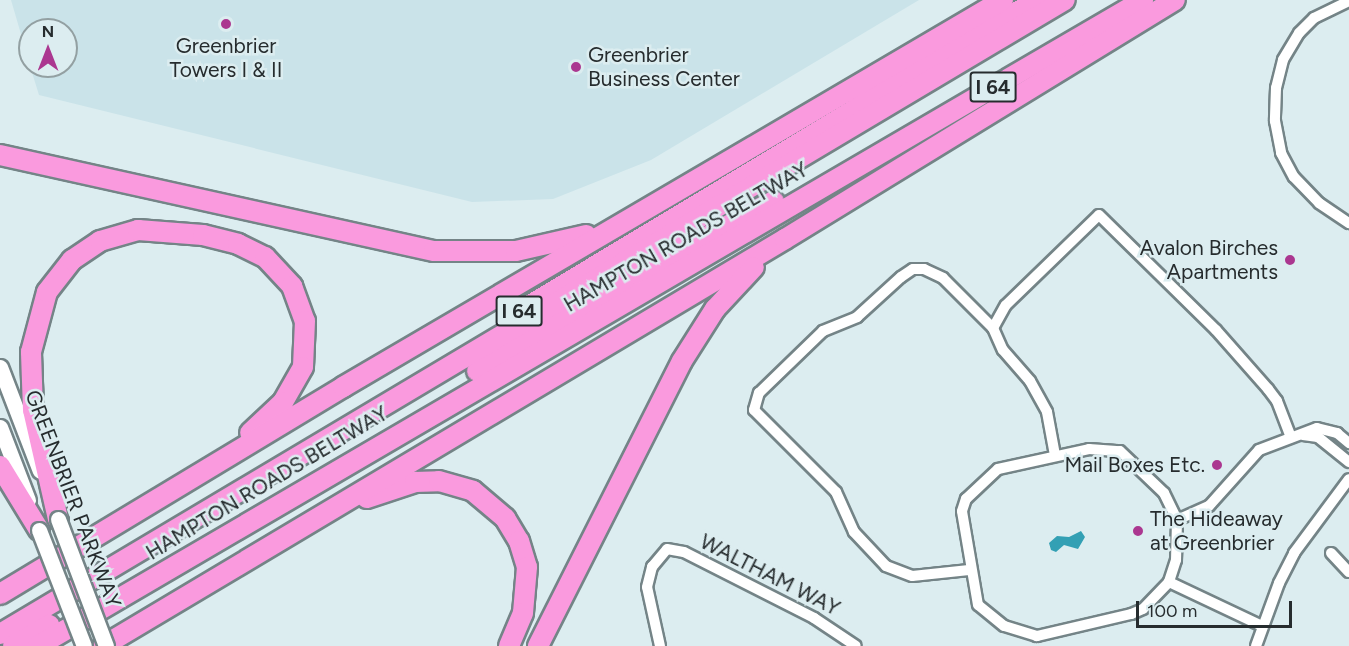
<!DOCTYPE html>
<html>
<head>
<meta charset="utf-8">
<style>
	body { margin:0 }
	#map { position:relative; width:1349px; height:646px; overflow:hidden; background:#dcedf0; font-family:Figtree,sans-serif }
	div>[style] { position:absolute }
	.built>* { inset:0; background:#cae3e9 }
	.water>* { inset:0; background:#33a0b4 }
	.roads { filter:drop-shadow(2px 0 #748487) drop-shadow(-2px 0 #748487) drop-shadow(0 2px #748487) drop-shadow(0 -2px #748487) }
	.minor>* { height:10px; margin:-5px; padding:0 5px; transform-origin:5px; border-radius:5px; background:#fff }
	.secondary>* { height:15px; margin:-7.5px; padding:0 7.5px; transform-origin:7.5px; border-radius:7.5px; background:#fff }
	.motorway>* { height:20px; margin:-10px; padding:0 10px; transform-origin:10px; border-radius:10px; background:#fa9ade }
	.bridges { filter:drop-shadow(2px 0 #748487) drop-shadow(-2px 0 #748487) drop-shadow(0 2px #748487) drop-shadow(0 -2px #748487) }
	.secondary-bridge>* { height:15px; margin:-7.5px; padding:0 7.5px; transform-origin:7.5px; border-radius:7.5px; background:#fff }
	.dots>* { width:16px; height:16px; translate:-50% -50%; box-sizing:border-box; border:3px solid #dcedf0; border-radius:50% }
	span { translate:-50% -50%; white-space:nowrap; text-align:center; line-height:1.15; -webkit-text-stroke:5px #dcedf0; paint-order:stroke }
	.shield-label span { padding:2px 4px; background:#dcedf0; border:2px solid; border-radius:4px; -webkit-text-stroke-width:0 }
	.shield-label { font-size:20px; color:#262c2e; font-weight:700 }
	.poi-label { font-size:21px; color:#262c2e }
	.left { translate:0 -50%; text-align:left }
	.right { translate:-100% -50%; text-align:right }
	.street-label { font-size:21px; color:#262c2e }
	.north { position:absolute; left:18px; top:18px; width:60px; height:60px; box-sizing:border-box; background:#dcedf0; border:2px solid #93a0a2; border-radius:50%; rotate:0deg; font-size:16px; font-weight:700; line-height:24px; text-align:center; color:#262c2e }
	.north::after { content:''; display:block; margin:auto; width:21px; height:27px; background:#ab3790; clip-path:polygon(50% 0,100% 100%,50% 72%,0 100%) }
	.scale { position:absolute; left:1136px; top:601px; width:156px; height:27px; box-sizing:border-box; border:3px solid #262c2e; border-top:0; padding-left:8px; font-size:18px; line-height:21px; white-space:nowrap; color:#262c2e; -webkit-text-stroke:4px #dcedf0; paint-order:stroke }
</style>
</head>
<body>
<div id="map">
	<div class="built">
		<div style="clip-path:polygon(11px 0,919px 0,651px 160px,553px 199px,472px 202px,39px 95px,30px 66px,66px 66px,66px 30px,30px 30px,30px 65px)"></div>
	</div>
	<div class="water">
		<div style="clip-path:polygon(1081px 531px,1085px 537px,1078px 549px,1064px 545px,1056px 552px,1051px 550px,1049px 543px,1057px 536px,1069px 537px)"></div>
	</div>
	<div class="roads">
		<div class="minor">
			<div style="left:1349px;top:1px;width:39px;rotate:154deg"></div>
			<div style="left:1314px;top:18px;width:21px;rotate:135deg"></div>
			<div style="left:1299px;top:33px;width:31px;rotate:121deg"></div>
			<div style="left:1283px;top:60px;width:29px;rotate:104deg"></div>
			<div style="left:1276px;top:88px;width:33px;rotate:92deg"></div>
			<div style="left:1275px;top:121px;width:33px;rotate:79deg"></div>
			<div style="left:1281px;top:153px;width:27px;rotate:62deg"></div>
			<div style="left:1294px;top:177px;width:36px;rotate:46deg"></div>
			<div style="left:1319px;top:203px;width:36px;rotate:34deg"></div>
			<div style="left:993px;top:328px;width:26px;rotate:-61deg"></div>
			<div style="left:1006px;top:305px;width:129px;rotate:-44.1deg"></div>
			<div style="left:1099px;top:215px;width:164px;rotate:44.5deg"></div>
			<div style="left:1216px;top:330px;width:79px;rotate:48.6deg"></div>
			<div style="left:1268px;top:389px;width:15px;rotate:53deg"></div>
			<div style="left:1277px;top:401px;width:39px;rotate:69deg"></div>
			<div style="left:1303px;top:435px;width:15px;rotate:8deg"></div>
			<div style="left:1318px;top:437px;width:40px;rotate:39deg"></div>
			<div style="left:1177px;top:520px;width:40px;rotate:91.4deg"></div>
			<div style="left:1176px;top:560px;width:23px;rotate:108deg"></div>
			<div style="left:1169px;top:582px;width:37px;rotate:134deg"></div>
			<div style="left:1143px;top:609px;width:13px;rotate:157deg"></div>
			<div style="left:1131px;top:614px;width:97px;rotate:166.8deg"></div>
			<div style="left:1037px;top:636px;width:34px;rotate:-163deg"></div>
			<div style="left:1004px;top:626px;width:33px;rotate:-141deg"></div>
			<div style="left:978px;top:605px;width:95px;rotate:-99.7deg"></div>
			<div style="left:962px;top:511px;width:13px;rotate:-72deg"></div>
			<div style="left:966px;top:499px;width:44px;rotate:-43.2deg"></div>
			<div style="left:998px;top:469px;width:93px;rotate:-12.4deg"></div>
			<div style="left:1089px;top:449px;width:31px;rotate:4deg"></div>
			<div style="left:1120px;top:451px;width:61px;rotate:43.7deg"></div>
			<div style="left:1164px;top:493px;width:30px;rotate:64deg"></div>
			<div style="left:1177px;top:520px;width:35px;rotate:-24deg"></div>
			<div style="left:1209px;top:506px;width:75px;rotate:-48.2deg"></div>
			<div style="left:1259px;top:450px;width:62px;rotate:-20.8deg"></div>
			<div style="left:1317px;top:428px;width:21px;rotate:14deg"></div>
			<div style="left:1337px;top:433px;width:16px;rotate:40deg"></div>
			<div style="left:1331px;top:553px;width:26px;rotate:47deg"></div>
			<div style="left:969px;top:570px;width:57px;rotate:174deg"></div>
			<div style="left:912px;top:576px;width:28px;rotate:-159deg"></div>
			<div style="left:886px;top:566px;width:47px;rotate:-133.3deg"></div>
			<div style="left:854px;top:532px;width:44px;rotate:-114.2deg"></div>
			<div style="left:836px;top:492px;width:116px;rotate:-135deg"></div>
			<div style="left:754px;top:410px;width:18px;rotate:-74deg"></div>
			<div style="left:759px;top:393px;width:89px;rotate:-44.1deg"></div>
			<div style="left:823px;top:331px;width:37px;rotate:-22deg"></div>
			<div style="left:857px;top:317px;width:59px;rotate:-42.3deg"></div>
			<div style="left:901px;top:277px;width:14px;rotate:-34deg"></div>
			<div style="left:913px;top:269px;width:11px"></div>
			<div style="left:924px;top:269px;width:21px;rotate:25deg"></div>
			<div style="left:943px;top:278px;width:71px;rotate:45deg"></div>
			<div style="left:993px;top:328px;width:24px;rotate:66deg"></div>
			<div style="left:1003px;top:350px;width:41px;rotate:48.9deg"></div>
			<div style="left:1030px;top:381px;width:35px;rotate:61deg"></div>
			<div style="left:1047px;top:412px;width:44px;rotate:79.5deg"></div>
			<div style="left:1169px;top:582px;width:103px;rotate:25.3deg"></div>
			<div style="left:660px;top:646px;width:60px;rotate:-102.4deg"></div>
			<div style="left:647px;top:587px;width:21px;rotate:-76deg"></div>
			<div style="left:652px;top:567px;width:23px;rotate:-50deg"></div>
			<div style="left:667px;top:549px;width:17px;rotate:10deg"></div>
			<div style="left:684px;top:552px;width:146px;rotate:26.9deg"></div>
			<div style="left:814px;top:618px;width:50px;rotate:33.7deg"></div>
			<div style="left:1256px;top:646px;width:67px;rotate:-69.9deg"></div>
			<div style="left:1279px;top:583px;width:34px;rotate:-63deg"></div>
			<div style="left:1294px;top:553px;width:92px;rotate:-53.4deg"></div>
		</div>
		<div class="secondary">
			<div style="left:0;top:367px;width:111px;rotate:69deg"></div>
			<div style="left:0;top:427px;width:78px;rotate:69deg"></div>
		</div>
		<div class="motorway">
			<div style="left:0;top:155px;width:444px;rotate:12.5deg"></div>
			<div style="left:434px;top:251px;width:82px"></div>
			<div style="left:516px;top:251px;width:72px;rotate:-12.9deg"></div>
			<div style="left:515px;top:314px;width:609px;rotate:-31.03deg"></div>
			<div style="left:477px;top:371px;width:187px;rotate:-31.2deg"></div>
			<div style="left:637px;top:274px;width:155px;rotate:-28.1deg"></div>
			<div style="left:0;top:466px;width:75px;rotate:58.6deg"></div>
			<div style="left:367px;top:498px;width:51px;rotate:-18.4deg"></div>
			<div style="left:415px;top:482px;width:24px;rotate:-2deg"></div>
			<div style="left:439px;top:481px;width:35px;rotate:16deg"></div>
			<div style="left:473px;top:491px;width:42px;rotate:40.2deg"></div>
			<div style="left:505px;top:518px;width:27px;rotate:59deg"></div>
			<div style="left:519px;top:541px;width:27px;rotate:73deg"></div>
			<div style="left:527px;top:567px;width:46px;rotate:95deg"></div>
			<div style="left:523px;top:613px;width:36px;rotate:113deg"></div>
			<div style="left:58px;top:519px;width:112px;rotate:-102.9deg"></div>
			<div style="left:33px;top:410px;width:58px;rotate:-92deg"></div>
			<div style="left:31px;top:352px;width:62px;rotate:-75.1deg"></div>
			<div style="left:47px;top:292px;width:41px;rotate:-52deg"></div>
			<div style="left:72px;top:260px;width:34px;rotate:-34deg"></div>
			<div style="left:100px;top:241px;width:40px;rotate:-16deg"></div>
			<div style="left:138px;top:230px;width:65px;rotate:4.4deg"></div>
			<div style="left:203px;top:235px;width:36px;rotate:14deg"></div>
			<div style="left:238px;top:244px;width:30px;rotate:26deg"></div>
			<div style="left:265px;top:257px;width:40px;rotate:47deg"></div>
			<div style="left:292px;top:286px;width:37px;rotate:70deg"></div>
			<div style="left:305px;top:321px;width:46px;rotate:92.5deg"></div>
			<div style="left:303px;top:367px;width:40px;rotate:119.7deg"></div>
			<div style="left:283px;top:402px;width:45px;rotate:136.8deg"></div>
			<div style="left:0;top:594px;width:401px;rotate:-31.1deg"></div>
			<div style="left:343px;top:387px;width:765px;rotate:-30.39deg"></div>
			<div style="left:0;top:634px;width:1239px;rotate:-30.77deg"></div>
			<div style="left:13px;top:646px;width:42px;rotate:-30.3deg"></div>
			<div style="left:38px;top:646px;width:1280px;rotate:-30.31deg"></div>
			<div style="left:103px;top:646px;width:794px;rotate:-30.83deg"></div>
			<div style="left:785px;top:239px;width:457px;rotate:-31.5deg"></div>
			<div style="left:538px;top:646px;width:319px;rotate:-63.2deg"></div>
			<div style="left:682px;top:361px;width:62px;rotate:-57.6deg"></div>
			<div style="left:715px;top:309px;width:57px;rotate:-47.1deg"></div>
		</div>
	</div>
	<div class="bridges">
		<div class="secondary-bridge">
			<div style="left:58px;top:519px;width:136px;rotate:69.3deg"></div>
			<div style="left:39px;top:530px;width:124px;rotate:68.8deg"></div>
		</div>
	</div>
	<div class="dots">
		<div style="left:226px;top:24px;background:#ab3790"></div>
		<div style="left:576px;top:67px;background:#ab3790"></div>
		<div style="left:1290px;top:260px;background:#ab3790"></div>
		<div style="left:1217px;top:465px;background:#ab3790"></div>
		<div style="left:1138px;top:531px;background:#ab3790"></div>
	</div>
	<div class="shield-label">
		<span style="left:993px;top:87px">I 64</span>
		<span style="left:519px;top:311px">I 64</span>
	</div>
	<div class="poi-label">
		<span style="left:226px;top:58px">Greenbrier<br>Towers I &amp; II</span>
		<span class="left" style="left:588px;top:67px">Greenbrier<br>Business Center</span>
		<span class="right" style="left:1278px;top:260px">Avalon Birches<br>Apartments</span>
		<span class="right" style="left:1205px;top:465px">Mail Boxes Etc.</span>
		<span class="left" style="left:1150px;top:531px">The Hideaway<br>at Greenbrier</span>
	</div>
	<div class="street-label">
		<span style="left:686px;top:237px;rotate:-30deg">HAMPTON ROADS BELTWAY</span>
		<span style="left:267px;top:483px;rotate:-31deg">HAMPTON ROADS BELTWAY</span>
		<span style="left:73px;top:499px;rotate:69deg">GREENBRIER PARKWAY</span>
		<span style="left:770px;top:575px;rotate:27deg">WALTHAM WAY</span>
	</div>
	<div class="north">N</div>
	<div class="scale">100 m</div>
</div>
</body>
</html>
